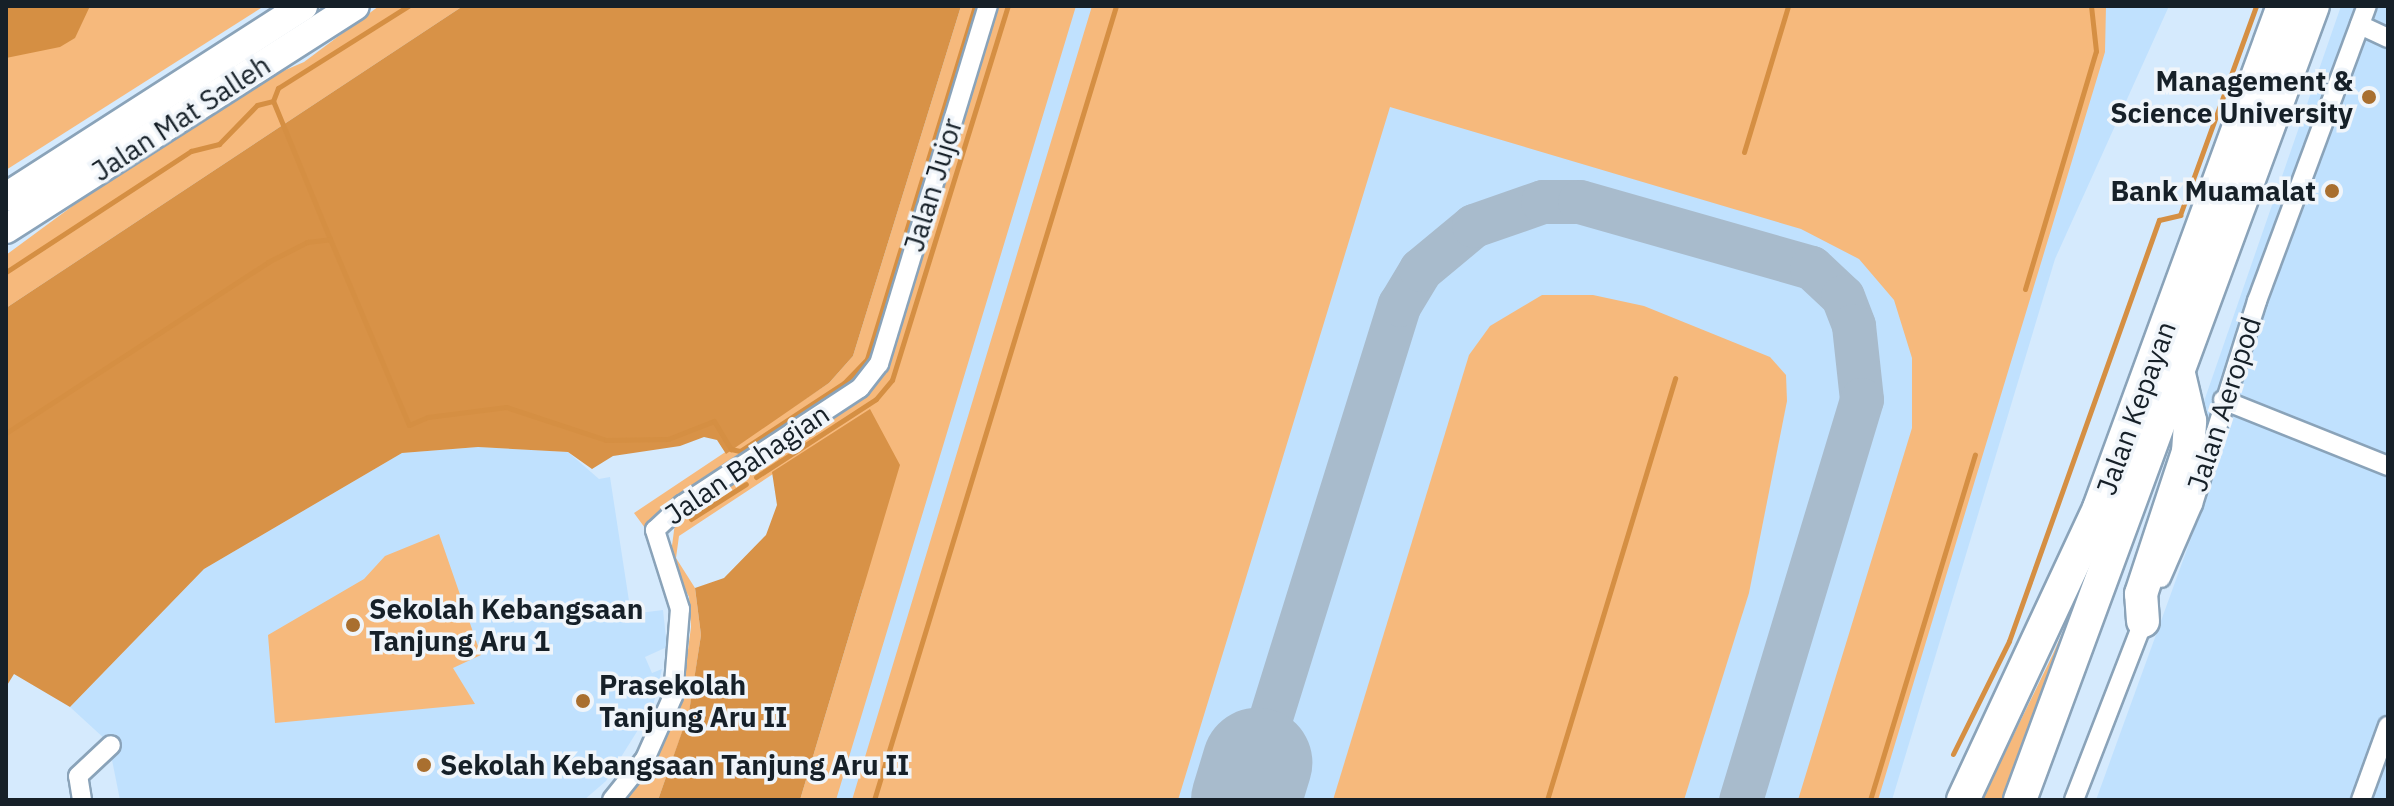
<!DOCTYPE html>
<html>
<head>
<meta charset="utf-8">
<style>
	body { margin:0 }
	#map { position:relative; width:2394px; height:806px; overflow:hidden; background:#d5eafd; font-family:"IBM Plex Sans",sans-serif }
	div>[style] { position:absolute }
	.built>* { inset:0; background:#c0e1fe }
	.green>* { inset:0; background:#f6b97c }
	.forest>* { inset:0; background:#d89247 }
	.water>* { inset:0; background:#d58f43 }
	.stream>* { height:5px; margin:-2.5px; padding:0 2.5px; transform-origin:2.5px; border-radius:2.5px; background:#d58f43 }
	.taxiway>* { height:44px; margin:-22px; padding:0 22px; transform-origin:22px; border-radius:22px; background:#a8bbcc }
	.runway>* { height:110px; margin:-55px; padding:0 55px; transform-origin:55px; border-radius:55px; background:#a8bbcc }
	.roads { filter:drop-shadow(2px 0 #8aa3b9) drop-shadow(-2px 0 #8aa3b9) drop-shadow(0 2px #8aa3b9) drop-shadow(0 -2px #8aa3b9) }
	.street>* { height:18px; margin:-9px; padding:0 9px; transform-origin:9px; border-radius:9px; background:#fff }
	.primary>* { height:28px; margin:-14px; padding:0 14px; transform-origin:14px; border-radius:14px; background:#fff }
	.highway>* { height:32px; margin:-16px; padding:0 16px; transform-origin:16px; border-radius:16px; background:#fff }
	.dots>* { width:22px; height:22px; translate:-50% -50%; box-sizing:border-box; border:4px solid #f0f5fa; border-radius:50% }
	span { translate:-50% -50%; white-space:nowrap; text-align:center; line-height:1.15; -webkit-text-stroke:7px #f0f5fa; paint-order:stroke }
	.poi-label { font-size:28px; color:#162028; font-weight:700 }
	.right { translate:-100% -50%; text-align:right }
	.left { translate:0 -50%; text-align:left }
	.street-label { font-size:28px; color:#162028 }
	.frame { position:absolute; inset:0; border:8px solid #162028; pointer-events:none }
</style>
</head>
<body>
<div id="map">
	<div class="built">
		<div style="clip-path:polygon(1051px 6px,2169px 6px,2055px 259px,1892px 800px,809px 800px)"></div>
		<div style="clip-path:polygon(2341px 6px,2388px 6px,2388px 800px,2096px 800px,2202px 508px,2191px 498px,2201px 410px)"></div>
		<div style="clip-path:polygon(478px 447px,568px 452px,599px 479px,610px 477px,631px 614px,663px 610px,667px 647px,645px 657px,652px 673px,662px 669px,653px 706px,606px 781px,584px 800px,120px 800px,112px 760px,118px 751px,70px 707px,204px 569px,402px 453px)"></div>
	</div>
	<div class="green">
		<div style="clip-path:polygon(6px 6px,259px 6px,261px 8px,6px 170px)"></div>
		<div style="clip-path:polygon(379px 6px,463px 6px,6px 308px,6px 255px,116px 174px,260px 81px,304px 62px)"></div>
		<div style="clip-path:polygon(961px 6px,982px 6px,875px 361px,861px 377px,657px 513px,645px 528px,634px 513px,829px 383px,853px 356px)"></div>
		<div style="clip-path:polygon(996px 6px,1076px 6px,836px 800px,800px 800px,863px 589px,870px 410px,679px 536px,676px 558px,695px 588px,701px 635px,689px 713px,658px 800px,625px 800px,656px 760px,682px 695px,691px 627px,689px 597px,670px 561px,675px 523px,866px 394px,889px 369px)"></div>
		<div style="clip-path:polygon(1092px 6px,2106px 6px,2105px 52px,1878px 800px,1798px 800px,1912px 428px,1912px 358px,1894px 300px,1859px 259px,1801px 229px,1390px 107px,1178px 800px,852px 800px)"></div>
		<div style="clip-path:polygon(1542px 295px,1593px 295px,1644px 306px,1770px 357px,1786px 375px,1787px 401px,1749px 593px,1684px 800px,1333px 800px,1469px 355px,1490px 326px)"></div>
		<div style="clip-path:polygon(439px 534px,481px 655px,453px 668px,475px 704px,275px 723px,268px 635px,364px 579px,385px 556px)"></div>
		<div style="clip-path:polygon(2100px 546px,2011px 800px,1982px 800px,2053px 654px)"></div>
	</div>
	<div class="forest">
		<div style="clip-path:polygon(463px 6px,961px 6px,853px 356px,829px 383px,726px 454px,717px 440px,704px 437px,680px 446px,613px 456px,592px 469px,568px 452px,478px 447px,402px 453px,204px 569px,70px 707px,14px 674px,6px 687px,6px 308px)"></div>
		<div style="clip-path:polygon(870px 409px,900px 465px,800px 800px,658px 800px,689px 712px,701px 635px,695px 588px,724px 578px,766px 535px,777px 505px,772px 472px)"></div>
	</div>
	<div class="water">
		<div style="clip-path:polygon(6px 6px,90px 6px,75px 38px,60px 47px,6px 58px)"></div>
	</div>
	<div class="stream">
		<div style="left:1744px;top:152px;width:152px;rotate:-73.2deg"></div>
		<div style="left:330px;top:239px;width:149px;rotate:-112.4deg"></div>
		<div style="left:273px;top:101px;width:14px;rotate:-69deg"></div>
		<div style="left:278px;top:88px;width:154px;rotate:-32.2deg"></div>
		<div style="left:6px;top:272px;width:221px;rotate:-33.2deg"></div>
		<div style="left:191px;top:151px;width:29px;rotate:-14deg"></div>
		<div style="left:219px;top:144px;width:54px;rotate:-45.7deg"></div>
		<div style="left:257px;top:105px;width:16px;rotate:-14deg"></div>
		<div style="left:2025px;top:289px;width:248px;rotate:-73.4deg"></div>
		<div style="left:2096px;top:51px;width:45px;rotate:-96.3deg"></div>
		<div style="left:6px;top:433px;width:313px;rotate:-33.1deg"></div>
		<div style="left:268px;top:262px;width:44px;rotate:-27.1deg"></div>
		<div style="left:307px;top:242px;width:23px;rotate:-7deg"></div>
		<div style="left:330px;top:239px;width:202px;rotate:67deg"></div>
		<div style="left:409px;top:425px;width:21px;rotate:-23deg"></div>
		<div style="left:428px;top:417px;width:79px;rotate:-7.3deg"></div>
		<div style="left:506px;top:407px;width:105px;rotate:18.3deg"></div>
		<div style="left:606px;top:440px;width:62px;rotate:-0.9deg"></div>
		<div style="left:668px;top:439px;width:49px;rotate:-21.4deg"></div>
		<div style="left:714px;top:421px;width:33px;rotate:59deg"></div>
		<div style="left:731px;top:449px;width:9px;rotate:13deg"></div>
		<div style="left:740px;top:451px;width:124px;rotate:-33.2deg"></div>
		<div style="left:844px;top:383px;width:33px;rotate:-46deg"></div>
		<div style="left:867px;top:359px;width:369px;rotate:-73deg"></div>
		<div style="left:756px;top:477px;width:143px;rotate:-33deg"></div>
		<div style="left:876px;top:399px;width:25px;rotate:-50deg"></div>
		<div style="left:892px;top:380px;width:392px;rotate:-72.8deg"></div>
		<div style="left:691px;top:519px;width:65px;rotate:-32.5deg"></div>
		<div style="left:1953px;top:754px;width:126px;rotate:-63.6deg"></div>
		<div style="left:2009px;top:641px;width:447px;rotate:-70.4deg"></div>
		<div style="left:2159px;top:220px;width:22px;rotate:-13deg"></div>
		<div style="left:2180px;top:215px;width:222px;rotate:-70deg"></div>
		<div style="left:874px;top:800px;width:830px;rotate:-73.05deg"></div>
		<div style="left:1547px;top:800px;width:441px;rotate:-73.1deg"></div>
		<div style="left:1870px;top:800px;width:361px;rotate:-73.1deg"></div>
	</div>
	<div class="taxiway">
		<div style="left:1257px;top:763px;width:480px;rotate:-72.7deg"></div>
		<div style="left:1400px;top:305px;width:41px;rotate:-59deg"></div>
		<div style="left:1421px;top:270px;width:69px;rotate:-39.7deg"></div>
		<div style="left:1474px;top:226px;width:73px;rotate:-19.2deg"></div>
		<div style="left:1543px;top:202px;width:37px"></div>
		<div style="left:1580px;top:202px;width:241px;rotate:15.9deg"></div>
		<div style="left:1812px;top:268px;width:42px;rotate:43.1deg"></div>
		<div style="left:1843px;top:297px;width:31px;rotate:69deg"></div>
		<div style="left:1854px;top:326px;width:74px;rotate:83.8deg"></div>
		<div style="left:1862px;top:400px;width:418px;rotate:106.8deg"></div>
	</div>
	<div class="runway">
		<div style="left:1246px;top:800px;width:39px;rotate:-73deg"></div>
	</div>
	<div class="roads">
		<div class="street">
			<div style="left:2360px;top:25px;width:31px;rotate:25deg"></div>
			<div style="left:2223px;top:400px;width:178px;rotate:21.8deg"></div>
			<div style="left:2161px;top:578px;width:81px;rotate:-66.6deg"></div>
			<div style="left:2193px;top:504px;width:213px;rotate:-72.5deg"></div>
			<div style="left:2257px;top:301px;width:315px;rotate:-69.6deg"></div>
			<div style="left:82px;top:800px;width:24px;rotate:-99deg"></div>
			<div style="left:78px;top:776px;width:45px;rotate:-43.2deg"></div>
			<div style="left:612px;top:800px;width:53px;rotate:-51.2deg"></div>
			<div style="left:645px;top:759px;width:69px;rotate:-66deg"></div>
			<div style="left:673px;top:696px;width:87px;rotate:-85.4deg"></div>
			<div style="left:680px;top:609px;width:83px;rotate:-107.6deg"></div>
			<div style="left:655px;top:530px;width:37px;rotate:-43deg"></div>
			<div style="left:682px;top:505px;width:213px;rotate:-33.3deg"></div>
			<div style="left:860px;top:388px;width:31px;rotate:-52deg"></div>
			<div style="left:879px;top:364px;width:374px;rotate:-73.1deg"></div>
			<div style="left:2074px;top:800px;width:202px;rotate:-68.8deg"></div>
			<div style="left:2361px;top:800px;width:79px;rotate:-70deg"></div>
		</div>
		<div class="primary">
			<div style="left:6px;top:197px;width:353px;rotate:-32.7deg"></div>
			<div style="left:6px;top:229px;width:414px;rotate:-32.6deg"></div>
		</div>
		<div class="highway">
			<div style="left:2143px;top:621px;width:27px;rotate:-94deg"></div>
			<div style="left:2141px;top:594px;width:150px;rotate:-71.7deg"></div>
			<div style="left:2188px;top:452px;width:31px;rotate:-86deg"></div>
			<div style="left:2190px;top:421px;width:48px;rotate:-103.2deg"></div>
			<div style="left:1963px;top:800px;width:322px;rotate:-65deg"></div>
			<div style="left:2099px;top:508px;width:535px;rotate:-69.87deg"></div>
			<div style="left:2020px;top:800px;width:846px;rotate:-69.75deg"></div>
		</div>
	</div>
	<div class="dots">
		<div style="left:2369px;top:97px;background:#a96f2f"></div>
		<div style="left:2332px;top:191px;background:#a96f2f"></div>
		<div style="left:353px;top:625px;background:#a96f2f"></div>
		<div style="left:583px;top:701px;background:#a96f2f"></div>
		<div style="left:424px;top:765px;background:#a96f2f"></div>
	</div>
	<div class="poi-label">
		<span class="right" style="left:2353px;top:97px">Management &amp;<br>Science University</span>
		<span class="right" style="left:2316px;top:191px">Bank Muamalat</span>
		<span class="left" style="left:369px;top:625px">Sekolah Kebangsaan<br>Tanjung Aru 1</span>
		<span class="left" style="left:599px;top:701px">Prasekolah<br>Tanjung Aru II</span>
		<span class="left" style="left:440px;top:765px">Sekolah Kebangsaan Tanjung Aru II</span>
	</div>
	<div class="street-label">
		<span style="left:181px;top:118px;rotate:-33deg">Jalan Mat Salleh</span>
		<span style="left:933px;top:185px;rotate:-73deg">Jalan Jujor</span>
		<span style="left:2224px;top:404px;rotate:-72deg">Jalan Aeropod</span>
		<span style="left:2136px;top:408px;rotate:-70deg">Jalan Kepayan</span>
		<span style="left:747px;top:464px;rotate:-34deg">Jalan Bahagian</span>
	</div>
	<div class="frame"></div>
</div>
</body>
</html>
